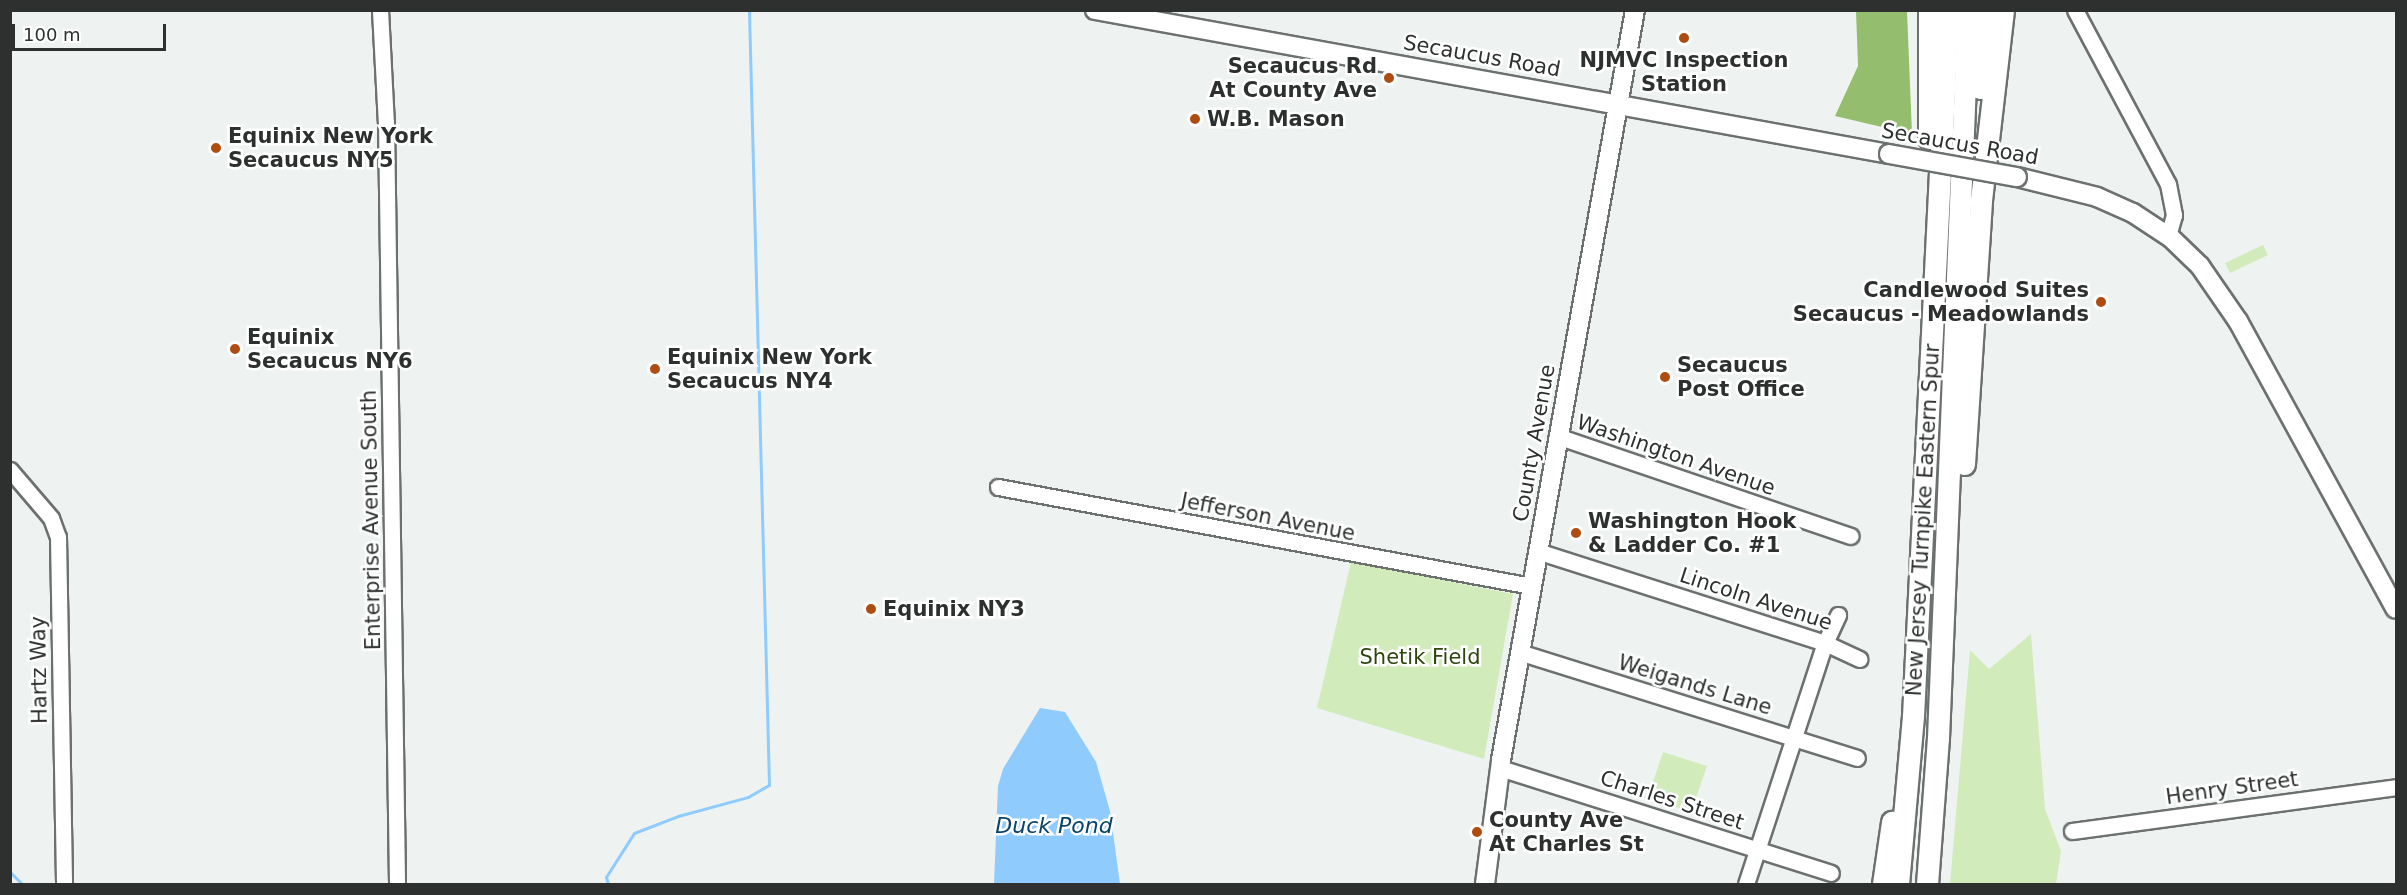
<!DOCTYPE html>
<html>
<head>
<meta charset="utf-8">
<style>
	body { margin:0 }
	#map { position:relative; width:2407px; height:895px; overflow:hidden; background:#eef3f2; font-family:"DejaVu Sans",sans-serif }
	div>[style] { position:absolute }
	.green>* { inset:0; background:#d1ecba }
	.forest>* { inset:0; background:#94be6d }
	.water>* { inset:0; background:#8fcbfc }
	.stream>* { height:3px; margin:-1.5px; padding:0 1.5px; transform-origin:1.5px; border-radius:1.5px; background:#8fcbfc }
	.roads { filter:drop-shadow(2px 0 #6c7170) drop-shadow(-2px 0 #6c7170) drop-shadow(0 2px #6c7170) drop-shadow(0 -2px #6c7170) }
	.minor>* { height:15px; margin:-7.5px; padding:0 7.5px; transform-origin:7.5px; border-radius:7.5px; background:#fff }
	.major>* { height:18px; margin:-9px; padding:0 9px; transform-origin:9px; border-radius:9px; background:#fff }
	.highway>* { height:21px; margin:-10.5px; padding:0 10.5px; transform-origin:10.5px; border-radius:10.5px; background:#fff }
	.bridges { filter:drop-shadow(2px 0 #6c7170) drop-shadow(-2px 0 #6c7170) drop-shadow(0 2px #6c7170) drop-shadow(0 -2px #6c7170) }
	.major-bridge>* { height:18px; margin:-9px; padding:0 9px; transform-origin:9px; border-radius:9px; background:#fff }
	.dots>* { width:16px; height:16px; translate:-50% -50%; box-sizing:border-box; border:3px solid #fff; border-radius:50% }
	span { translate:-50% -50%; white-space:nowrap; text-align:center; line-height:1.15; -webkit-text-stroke:5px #fff; paint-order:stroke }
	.street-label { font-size:21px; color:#2e3030 }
	.poi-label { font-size:21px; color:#2e3030; font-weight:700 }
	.right { translate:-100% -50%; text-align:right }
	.left { translate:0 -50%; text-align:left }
	.park-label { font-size:21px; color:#2c460c }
	.water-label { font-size:22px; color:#07446b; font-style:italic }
	.frame { position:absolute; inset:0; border:12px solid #2e3030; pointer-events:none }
	.scale { position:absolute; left:12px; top:24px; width:154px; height:27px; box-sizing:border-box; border:3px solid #2e3030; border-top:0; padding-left:8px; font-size:18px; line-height:21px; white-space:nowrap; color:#2e3030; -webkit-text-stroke:4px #fff; paint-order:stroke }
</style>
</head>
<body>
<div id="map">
	<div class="green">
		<div style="clip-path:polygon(2263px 245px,2268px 255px,2230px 273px,2225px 263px)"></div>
		<div style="clip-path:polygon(1351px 562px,1513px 594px,1484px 759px,1317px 708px)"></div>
		<div style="clip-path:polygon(2031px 634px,2045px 809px,2061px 851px,2056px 884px,1950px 884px,1970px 650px,1989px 669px)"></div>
		<div style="clip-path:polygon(1663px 752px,1707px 766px,1691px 812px,1648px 797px)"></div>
	</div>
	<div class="forest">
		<div style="clip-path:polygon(1856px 11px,1907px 11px,1912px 134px,1835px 116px,1858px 66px)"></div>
	</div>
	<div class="water">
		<div style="clip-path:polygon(1040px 708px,1065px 712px,1096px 762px,1110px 811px,1120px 884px,994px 884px,998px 786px,1003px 769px)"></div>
	</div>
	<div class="stream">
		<div style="left:10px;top:872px;width:17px;rotate:45deg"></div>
		<div style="left:608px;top:884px;width:7px;rotate:-106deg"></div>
		<div style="left:606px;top:877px;width:52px;rotate:-57.5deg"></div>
		<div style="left:634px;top:833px;width:47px;rotate:-21.1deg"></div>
		<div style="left:678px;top:816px;width:73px;rotate:-15.2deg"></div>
		<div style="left:748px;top:797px;width:24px;rotate:-30deg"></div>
		<div style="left:769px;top:785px;width:775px;rotate:-91.48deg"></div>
	</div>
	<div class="roads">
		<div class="minor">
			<div style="left:380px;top:10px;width:113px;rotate:87deg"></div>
			<div style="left:386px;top:123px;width:761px;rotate:89.17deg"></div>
			<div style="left:2075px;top:10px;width:197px;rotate:61.9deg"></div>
			<div style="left:2168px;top:184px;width:32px;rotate:79deg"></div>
			<div style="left:2174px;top:215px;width:22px;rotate:106deg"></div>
			<div style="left:1557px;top:436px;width:310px;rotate:18.8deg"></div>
			<div style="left:10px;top:470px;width:63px;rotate:49.5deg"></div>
			<div style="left:51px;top:518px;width:20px;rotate:70deg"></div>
			<div style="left:58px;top:537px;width:347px;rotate:89deg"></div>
			<div style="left:998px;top:487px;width:542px;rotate:10.52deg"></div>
			<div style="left:1537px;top:551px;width:302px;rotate:17.7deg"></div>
			<div style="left:1825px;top:643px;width:38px;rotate:25deg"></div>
			<div style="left:1519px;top:652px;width:354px;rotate:17.4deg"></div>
			<div style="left:1500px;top:768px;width:347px;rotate:17.6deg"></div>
			<div style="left:2072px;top:831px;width:327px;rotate:-7.7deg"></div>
			<div style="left:1746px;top:884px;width:254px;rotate:-71.9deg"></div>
			<div style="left:1825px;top:643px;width:31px;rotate:-65deg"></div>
		</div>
		<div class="major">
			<div style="left:1095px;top:10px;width:807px;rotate:10.28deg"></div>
			<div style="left:2017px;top:177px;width:82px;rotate:14deg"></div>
			<div style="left:2097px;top:197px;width:39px;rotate:24deg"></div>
			<div style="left:2133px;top:213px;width:45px;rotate:33.3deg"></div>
			<div style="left:2171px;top:238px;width:40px;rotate:44deg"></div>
			<div style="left:2200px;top:266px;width:67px;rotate:55.4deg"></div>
			<div style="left:2238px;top:321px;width:328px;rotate:61.3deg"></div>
			<div style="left:1485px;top:884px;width:125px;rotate:-82.6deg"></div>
			<div style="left:1501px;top:760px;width:762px;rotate:-79.87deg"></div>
		</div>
		<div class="highway">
			<div style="left:1929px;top:10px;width:128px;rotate:90deg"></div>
			<div style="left:1980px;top:88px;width:78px;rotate:-85.6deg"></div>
			<div style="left:1964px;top:464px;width:265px;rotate:-86.3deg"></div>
			<div style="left:1981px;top:200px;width:191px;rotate:-83.4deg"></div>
			<div style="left:1883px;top:884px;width:63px;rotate:-81.7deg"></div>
			<div style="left:1898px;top:884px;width:169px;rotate:-84.9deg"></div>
			<div style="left:1913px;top:716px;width:707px;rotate:-87.16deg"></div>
			<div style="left:1927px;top:884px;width:146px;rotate:-85.7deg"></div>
			<div style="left:1938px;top:738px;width:729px;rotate:-87.64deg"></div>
		</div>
	</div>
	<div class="bridges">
		<div class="major-bridge">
			<div style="left:1889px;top:154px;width:130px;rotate:10.2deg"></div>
		</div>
	</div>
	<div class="dots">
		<div style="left:1684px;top:38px;background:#af4c11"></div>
		<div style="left:1389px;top:78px;background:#af4c11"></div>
		<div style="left:1195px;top:119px;background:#af4c11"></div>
		<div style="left:216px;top:148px;background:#af4c11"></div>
		<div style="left:2101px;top:302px;background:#af4c11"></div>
		<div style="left:235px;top:349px;background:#af4c11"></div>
		<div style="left:655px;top:369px;background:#af4c11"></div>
		<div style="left:1665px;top:377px;background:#af4c11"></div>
		<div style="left:1576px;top:533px;background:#af4c11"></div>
		<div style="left:871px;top:609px;background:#af4c11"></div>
		<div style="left:1477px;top:832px;background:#af4c11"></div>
	</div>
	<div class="street-label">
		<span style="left:1482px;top:56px;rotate:10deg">Secaucus Road</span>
		<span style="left:1960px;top:144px;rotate:10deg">Secaucus Road</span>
		<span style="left:1534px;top:443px;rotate:-80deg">County Avenue</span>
		<span style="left:1676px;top:455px;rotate:19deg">Washington Avenue</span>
		<span style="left:1268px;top:517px;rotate:11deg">Jefferson Avenue</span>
		<span style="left:371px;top:520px;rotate:-91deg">Enterprise Avenue South</span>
		<span style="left:1923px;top:520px;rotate:-87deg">New Jersey Turnpike Eastern Spur</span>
		<span style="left:1756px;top:599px;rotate:18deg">Lincoln Avenue</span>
		<span style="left:39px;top:670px;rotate:-91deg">Hartz Way</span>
		<span style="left:1695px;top:685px;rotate:17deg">Weigands Lane</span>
		<span style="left:2232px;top:788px;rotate:-8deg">Henry Street</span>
		<span style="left:1672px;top:800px;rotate:18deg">Charles Street</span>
	</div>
	<div class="poi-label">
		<span style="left:1684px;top:72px">NJMVC Inspection<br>Station</span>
		<span class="right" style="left:1377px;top:78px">Secaucus Rd<br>At County Ave</span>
		<span class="left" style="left:1207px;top:119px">W.B. Mason</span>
		<span class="left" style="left:228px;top:148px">Equinix New York<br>Secaucus NY5</span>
		<span class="right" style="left:2089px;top:302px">Candlewood Suites<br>Secaucus - Meadowlands</span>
		<span class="left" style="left:247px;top:349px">Equinix<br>Secaucus NY6</span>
		<span class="left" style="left:667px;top:369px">Equinix New York<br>Secaucus NY4</span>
		<span class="left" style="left:1677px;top:377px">Secaucus<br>Post Office</span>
		<span class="left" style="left:1588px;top:533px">Washington Hook<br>&amp; Ladder Co. #1</span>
		<span class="left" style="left:883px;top:609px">Equinix NY3</span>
		<span class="left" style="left:1489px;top:832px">County Ave<br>At Charles St</span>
	</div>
	<div class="park-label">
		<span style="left:1420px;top:657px">Shetik Field</span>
	</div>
	<div class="water-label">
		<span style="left:1054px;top:826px">Duck Pond</span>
	</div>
	<div class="frame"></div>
	<div class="scale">100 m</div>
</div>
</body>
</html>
